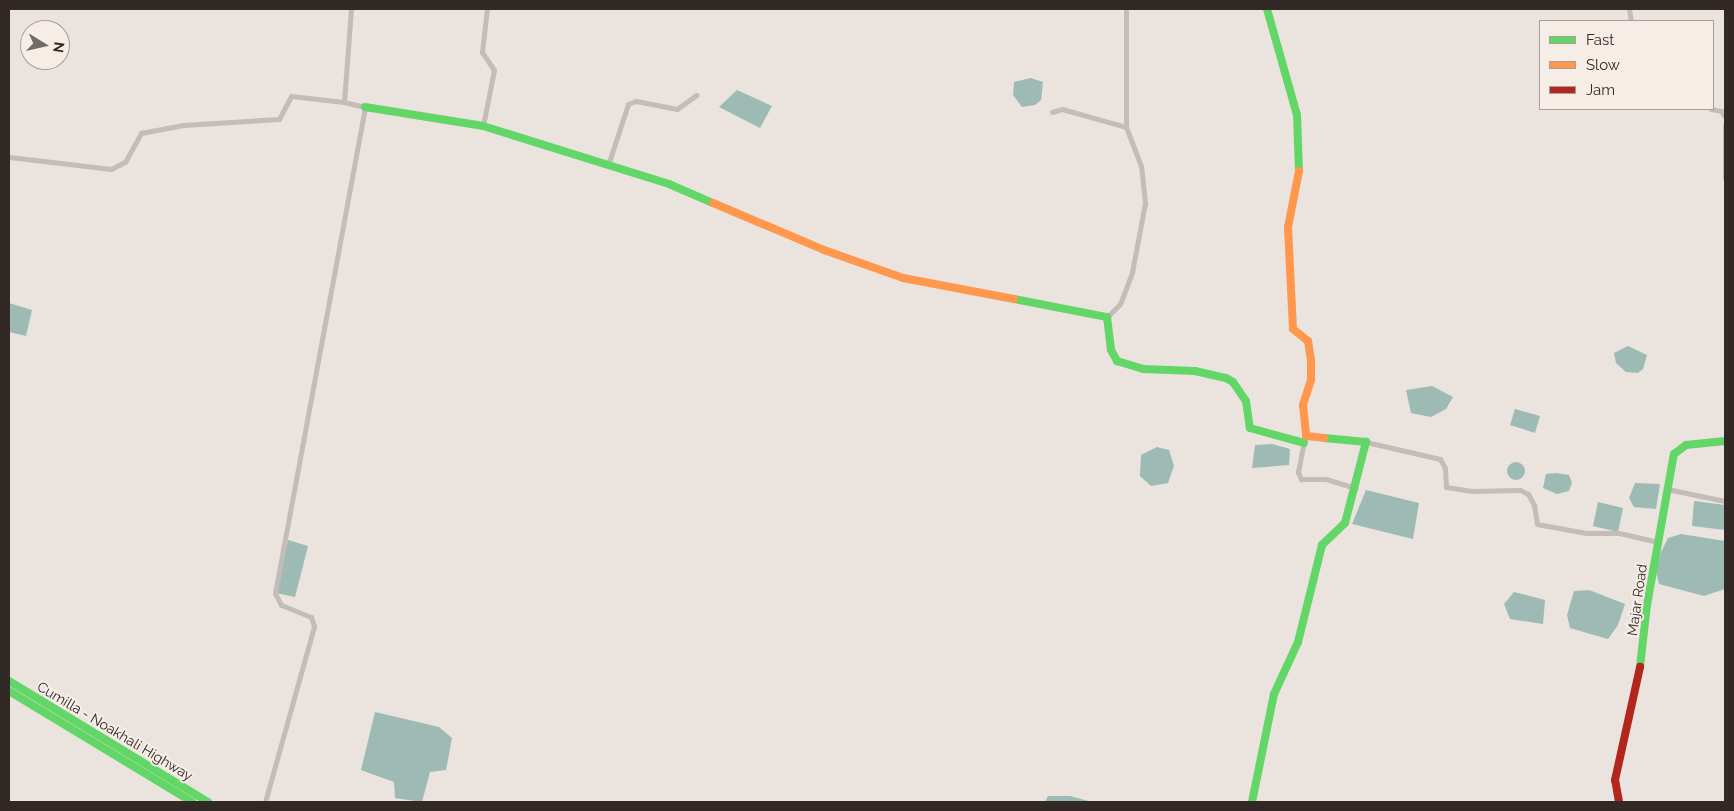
<!DOCTYPE html>
<html>
<head>
<meta charset="utf-8">
<style>
	body { margin:0 }
	#map { position:relative; width:1734px; height:811px; overflow:hidden; background:#eae3de; font-family:Raleway,sans-serif }
	div>[style] { position:absolute }
	.water>* { inset:0; background:#9dbab5 }
	.round { border-radius:50% }
	.street>* { height:5px; margin:-2.5px; padding:0 2.5px; transform-origin:2.5px; border-radius:2.5px; background:#c3bcb8 }
	.fast>* { height:8px; margin:-4px; padding:0 4px; transform-origin:4px; border-radius:4px; background:#63d668 }
	.slow>* { height:8px; margin:-4px; padding:0 4px; transform-origin:4px; border-radius:4px; background:#ff974d }
	.jam>* { height:8px; margin:-4px; padding:0 4px; transform-origin:4px; border-radius:4px; background:#b3261e }
	span { translate:-50% -50%; white-space:nowrap; text-align:center; line-height:1.15; -webkit-text-stroke:4px #f6ede6; paint-order:stroke }
	.street-label { font-size:14px; color:#322927 }
	.frame { position:absolute; inset:0; border:10px solid #322927; pointer-events:none }
	.legend { position:absolute; left:1539px; top:20px; width:175px; height:90px; box-sizing:border-box; background:#f6ede6; border:1px solid #a89f9a; margin:0; padding:6px 9px; list-style:none; font-size:15px; color:#322927 }
	.legend li { display:flex; align-items:center; gap:10px; height:25px }
	.legend b { width:25px; border:1px solid #a89f9a }
	.north { position:absolute; left:20px; top:20px; width:50px; height:50px; box-sizing:border-box; background:#f6ede6; border:1px solid #a89f9a; border-radius:50%; rotate:99deg; font-size:14px; font-weight:700; line-height:20px; text-align:center; color:#322927 }
	.north::after { content:''; display:block; margin:auto; width:18px; height:22px; background:#726a67; clip-path:polygon(50% 0,100% 100%,50% 72%,0 100%) }
</style>
</head>
<body>
<div id="map">
	<div class="water">
		<div style="clip-path:polygon(1031px 78px,1043px 82px,1041px 100px,1035px 105px,1022px 107px,1013px 95px,1014px 82px)"></div>
		<div style="clip-path:polygon(737px 90px,772px 106px,760px 128px,719px 107px)"></div>
		<div style="clip-path:polygon(9px 303px,32px 310px,26px 336px,9px 332px)"></div>
		<div style="clip-path:polygon(1628px 346px,1647px 355px,1643px 369px,1638px 373px,1626px 372px,1616px 363px,1614px 353px)"></div>
		<div style="clip-path:polygon(1432px 386px,1453px 397px,1446px 409px,1431px 417px,1411px 413px,1406px 390px)"></div>
		<div style="clip-path:polygon(1515px 409px,1540px 416px,1535px 433px,1510px 425px)"></div>
		<div style="clip-path:polygon(1272px 444px,1290px 449px,1289px 465px,1252px 468px,1255px 445px)"></div>
		<div style="clip-path:polygon(1157px 447px,1169px 450px,1174px 466px,1168px 483px,1151px 486px,1140px 476px,1141px 455px)"></div>
		<div class="round" style="left:1507px;top:462px;width:18px;height:18px"></div>
		<div style="clip-path:polygon(1556px 473px,1569px 475px,1572px 483px,1569px 491px,1557px 494px,1543px 488px,1546px 474px)"></div>
		<div style="clip-path:polygon(1635px 483px,1660px 484px,1656px 509px,1634px 507px,1629px 498px)"></div>
		<div style="clip-path:polygon(1366px 490px,1419px 503px,1413px 539px,1352px 524px)"></div>
		<div style="clip-path:polygon(1694px 501px,1725px 505px,1725px 530px,1692px 526px)"></div>
		<div style="clip-path:polygon(1598px 502px,1623px 508px,1618px 532px,1593px 526px)"></div>
		<div style="clip-path:polygon(1681px 534px,1725px 541px,1725px 589px,1704px 596px,1659px 584px,1656px 571px,1661px 552px,1668px 538px)"></div>
		<div style="clip-path:polygon(288px 540px,308px 546px,295px 597px,276px 593px)"></div>
		<div style="clip-path:polygon(1589px 590px,1625px 604px,1618px 625px,1608px 639px,1570px 628px,1567px 615px,1574px 591px)"></div>
		<div style="clip-path:polygon(1514px 592px,1545px 600px,1543px 624px,1510px 619px,1504px 604px)"></div>
		<div style="clip-path:polygon(375px 712px,439px 727px,452px 738px,446px 770px,430px 772px,422px 802px,395px 798px,394px 782px,361px 770px)"></div>
		<div style="clip-path:polygon(1048px 796px,1070px 796px,1092px 802px,1045px 802px)"></div>
	</div>
	<div class="street">
		<div style="left:1629px;top:9px;width:12px;rotate:81deg"></div>
		<div style="left:1711px;top:109px;width:10px;rotate:11deg"></div>
		<div style="left:1721px;top:111px;width:7px;rotate:56deg"></div>
		<div style="left:1052px;top:112px;width:10px;rotate:-17deg"></div>
		<div style="left:1062px;top:109px;width:66px;rotate:15.7deg"></div>
		<div style="left:1725px;top:124px;width:54px;rotate:90deg"></div>
		<div style="left:483px;top:126px;width:57px;rotate:-78.9deg"></div>
		<div style="left:494px;top:70px;width:22px;rotate:-124deg"></div>
		<div style="left:482px;top:52px;width:43px;rotate:-83.4deg"></div>
		<div style="left:9px;top:157px;width:103px;rotate:6.7deg"></div>
		<div style="left:111px;top:169px;width:16px;rotate:-27deg"></div>
		<div style="left:125px;top:162px;width:33px;rotate:-61deg"></div>
		<div style="left:141px;top:133px;width:43px;rotate:-10.8deg"></div>
		<div style="left:183px;top:125px;width:96px;rotate:-3.6deg"></div>
		<div style="left:279px;top:119px;width:26px;rotate:-62deg"></div>
		<div style="left:291px;top:96px;width:53px;rotate:6.5deg"></div>
		<div style="left:608px;top:165px;width:64px;rotate:-71.8deg"></div>
		<div style="left:628px;top:104px;width:9px;rotate:-21deg"></div>
		<div style="left:636px;top:101px;width:42px;rotate:11deg"></div>
		<div style="left:677px;top:109px;width:24px;rotate:-36deg"></div>
		<div style="left:1107px;top:317px;width:18px;rotate:-45deg"></div>
		<div style="left:1120px;top:304px;width:34px;rotate:-69deg"></div>
		<div style="left:1132px;top:272px;width:70px;rotate:-79.3deg"></div>
		<div style="left:1145px;top:203px;width:37px;rotate:-96deg"></div>
		<div style="left:1141px;top:166px;width:42px;rotate:-111deg"></div>
		<div style="left:1126px;top:127px;width:118px;rotate:-90deg"></div>
		<div style="left:1304px;top:441px;width:32px;rotate:101deg"></div>
		<div style="left:1298px;top:472px;width:8px;rotate:67deg"></div>
		<div style="left:1301px;top:479px;width:25px"></div>
		<div style="left:1326px;top:479px;width:31px;rotate:17deg"></div>
		<div style="left:1366px;top:442px;width:76px;rotate:12.9deg"></div>
		<div style="left:1440px;top:459px;width:10px;rotate:61deg"></div>
		<div style="left:1445px;top:468px;width:19px;rotate:87deg"></div>
		<div style="left:1446px;top:487px;width:26px;rotate:9deg"></div>
		<div style="left:1472px;top:491px;width:48px;rotate:-1.2deg"></div>
		<div style="left:1520px;top:490px;width:9px;rotate:27deg"></div>
		<div style="left:1528px;top:494px;width:13px;rotate:61deg"></div>
		<div style="left:1534px;top:505px;width:19px;rotate:81deg"></div>
		<div style="left:1537px;top:524px;width:50px;rotate:10.4deg"></div>
		<div style="left:1586px;top:533px;width:33px"></div>
		<div style="left:1619px;top:533px;width:40px;rotate:13deg"></div>
		<div style="left:1667px;top:489px;width:59px;rotate:11.7deg"></div>
		<div style="left:265px;top:802px;width:183px;rotate:-74.4deg"></div>
		<div style="left:314px;top:626px;width:9px;rotate:-108deg"></div>
		<div style="left:311px;top:617px;width:32px;rotate:-158deg"></div>
		<div style="left:281px;top:605px;width:13px;rotate:-117deg"></div>
		<div style="left:275px;top:593px;width:494px;rotate:-79.5deg"></div>
		<div style="left:365px;top:107px;width:22px;rotate:-167deg"></div>
		<div style="left:344px;top:102px;width:93px;rotate:-85.7deg"></div>
	</div>
	<div class="fast">
		<div style="left:1267px;top:9px;width:110px;rotate:74.2deg"></div>
		<div style="left:1297px;top:115px;width:56px;rotate:88deg"></div>
		<div style="left:365px;top:107px;width:120px;rotate:9.1deg"></div>
		<div style="left:483px;top:126px;width:195px;rotate:17.3deg"></div>
		<div style="left:669px;top:184px;width:48px;rotate:23.4deg"></div>
		<div style="left:1014px;top:299px;width:95px;rotate:11deg"></div>
		<div style="left:1107px;top:317px;width:33px;rotate:83deg"></div>
		<div style="left:1111px;top:350px;width:13px;rotate:61deg"></div>
		<div style="left:1117px;top:361px;width:27px;rotate:17deg"></div>
		<div style="left:1143px;top:369px;width:52px;rotate:2.2deg"></div>
		<div style="left:1195px;top:371px;width:32px;rotate:13deg"></div>
		<div style="left:1226px;top:378px;width:8px;rotate:30deg"></div>
		<div style="left:1233px;top:382px;width:23px;rotate:56deg"></div>
		<div style="left:1246px;top:401px;width:27px;rotate:82deg"></div>
		<div style="left:1250px;top:428px;width:56px;rotate:15.5deg"></div>
		<div style="left:1640px;top:667px;width:62px;rotate:-83.6deg"></div>
		<div style="left:1647px;top:605px;width:153px;rotate:-79.9deg"></div>
		<div style="left:1674px;top:454px;width:15px;rotate:-37deg"></div>
		<div style="left:1686px;top:445px;width:39px;rotate:-6deg"></div>
		<div style="left:9px;top:681px;width:233px;rotate:31.3deg"></div>
		<div style="left:9px;top:691px;width:214px;rotate:31.2deg"></div>
		<div style="left:1252px;top:802px;width:110px;rotate:-78.5deg"></div>
		<div style="left:1274px;top:694px;width:57px;rotate:-65.2deg"></div>
		<div style="left:1298px;top:642px;width:100px;rotate:-76.1deg"></div>
		<div style="left:1322px;top:545px;width:32px;rotate:-44deg"></div>
		<div style="left:1345px;top:523px;width:84px;rotate:-75.5deg"></div>
		<div style="left:1366px;top:442px;width:42px;rotate:-174.6deg"></div>
	</div>
	<div class="slow">
		<div style="left:1299px;top:171px;width:57px;rotate:101.1deg"></div>
		<div style="left:1288px;top:227px;width:102px;rotate:87.2deg"></div>
		<div style="left:1293px;top:329px;width:19px;rotate:39deg"></div>
		<div style="left:1308px;top:341px;width:19px;rotate:81deg"></div>
		<div style="left:1311px;top:360px;width:20px;rotate:90deg"></div>
		<div style="left:1311px;top:380px;width:26px;rotate:108deg"></div>
		<div style="left:1303px;top:405px;width:31px;rotate:84deg"></div>
		<div style="left:1306px;top:436px;width:18px;rotate:6deg"></div>
		<div style="left:713px;top:203px;width:121px;rotate:22.9deg"></div>
		<div style="left:824px;top:250px;width:84px;rotate:19.5deg"></div>
		<div style="left:903px;top:278px;width:113px;rotate:10.7deg"></div>
	</div>
	<div class="jam">
		<div style="left:1619px;top:802px;width:22px;rotate:-100deg"></div>
		<div style="left:1615px;top:780px;width:116px;rotate:-77.5deg"></div>
	</div>
	<div class="street-label">
		<span style="left:1637px;top:600px;rotate:-82deg">Majar Road</span>
		<span style="left:115px;top:731px;rotate:31deg">Cumilla - Noakhali Highway</span>
	</div>
	<div class="frame"></div>
	<ul class="legend">
	<li><b style="height:6px;background:#63d668"></b>Fast</li>
	<li><b style="height:6px;background:#ff974d"></b>Slow</li>
	<li><b style="height:6px;background:#b3261e"></b>Jam</li>
	</ul>
	<div class="north">N</div>
</div>
</body>
</html>
